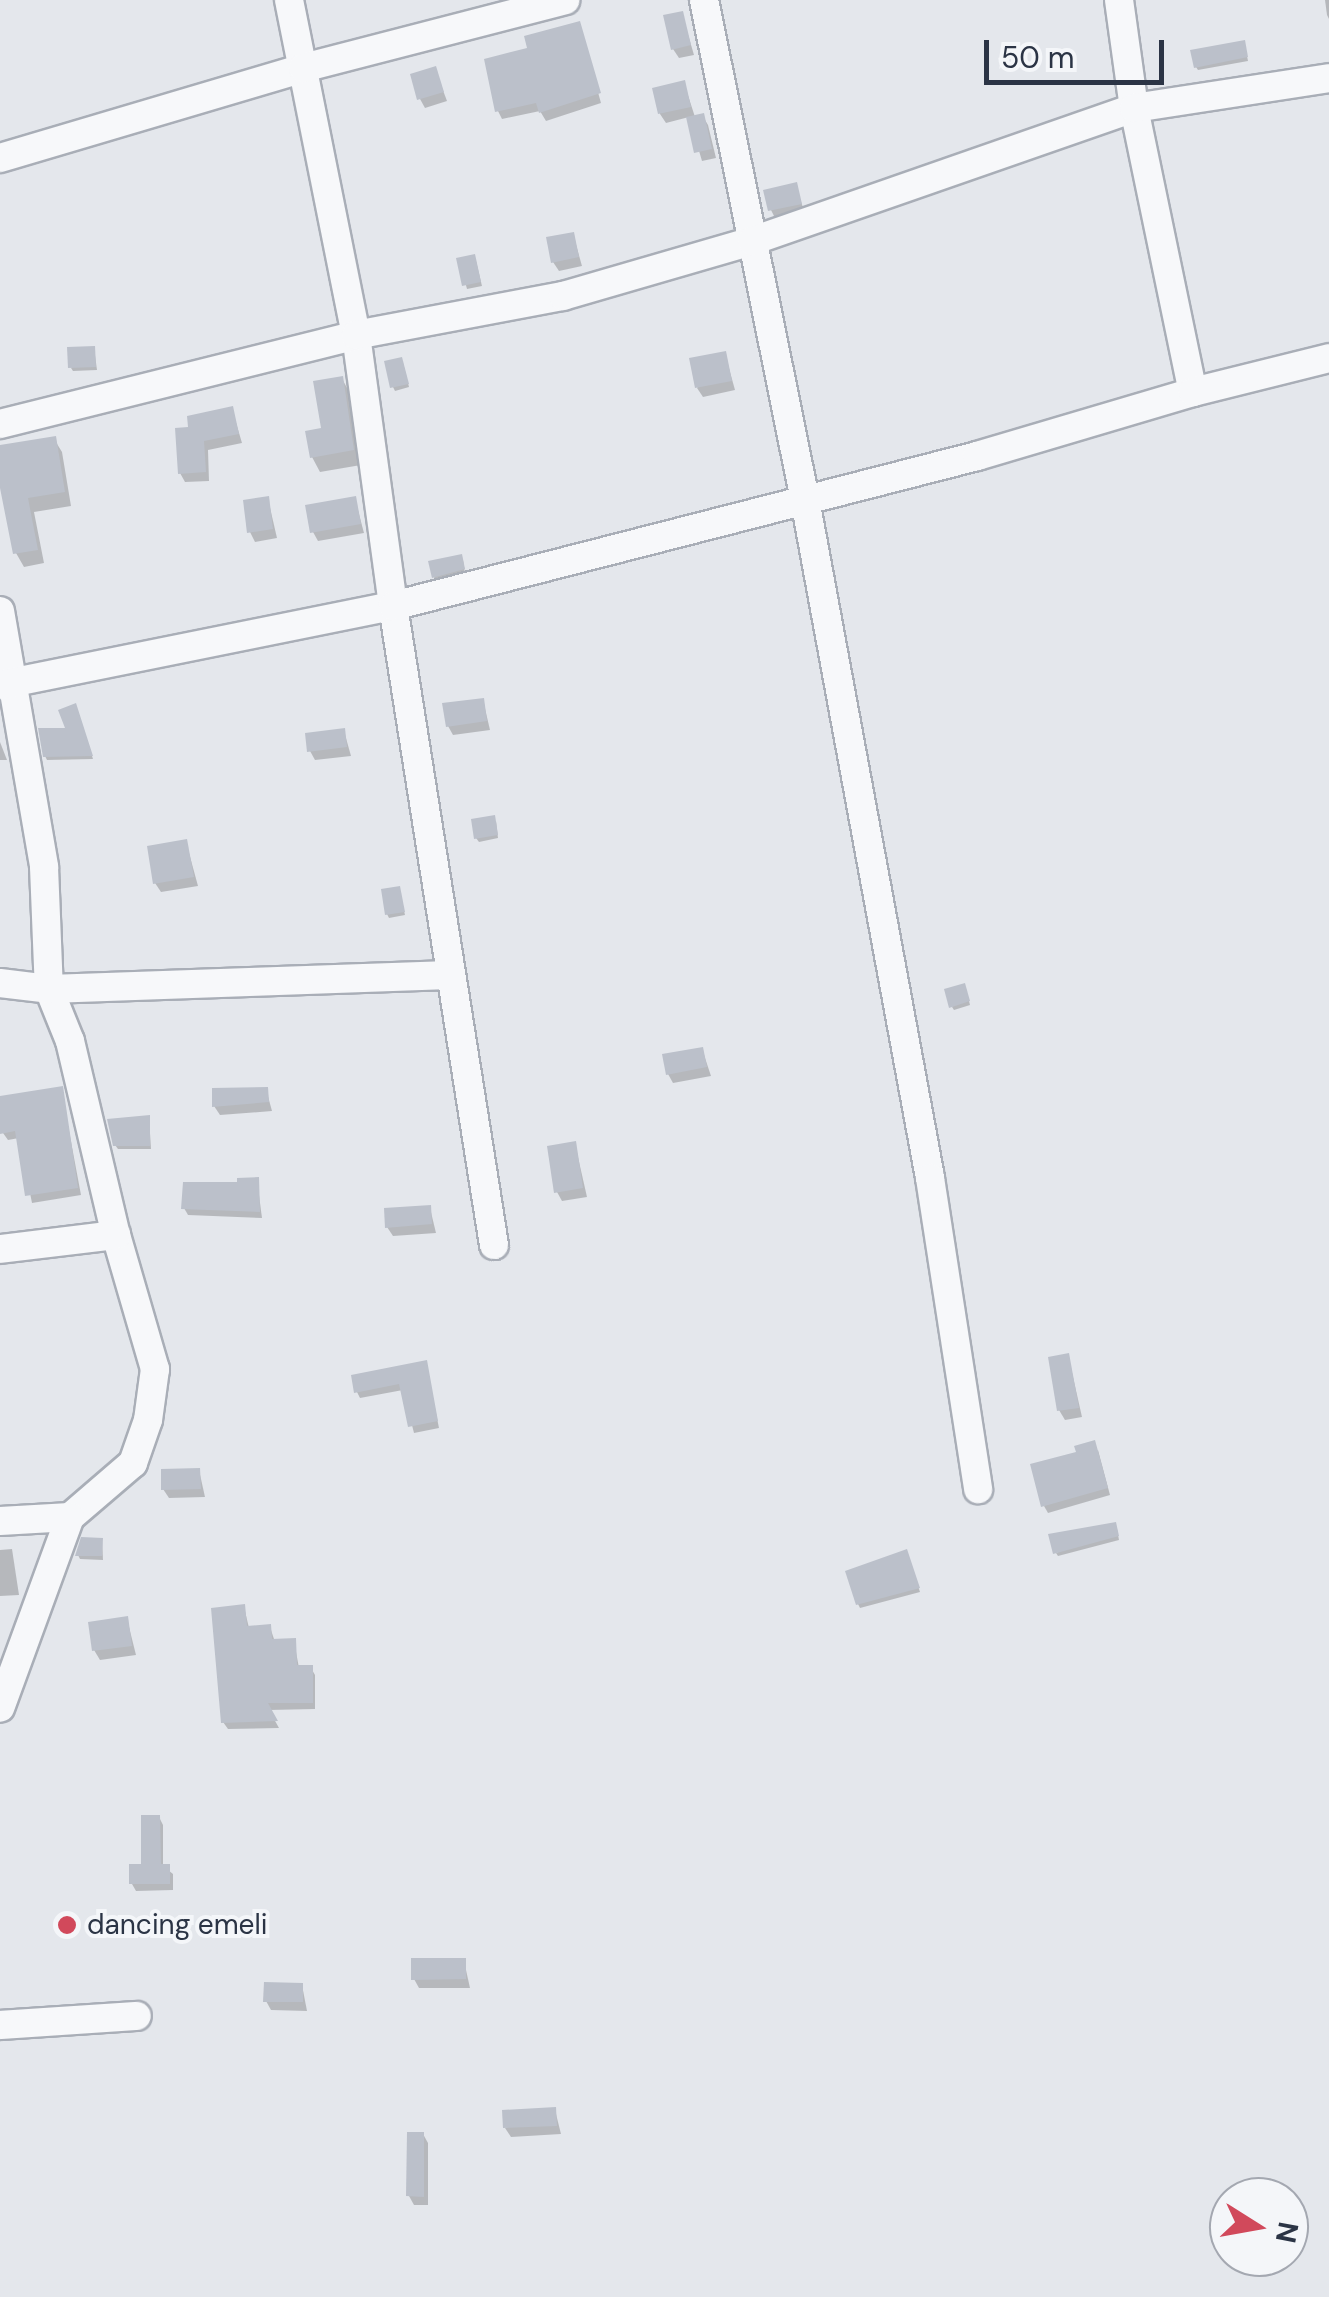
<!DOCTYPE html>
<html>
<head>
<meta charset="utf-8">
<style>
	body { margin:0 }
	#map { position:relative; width:1329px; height:2297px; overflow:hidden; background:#e4e7ec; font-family:"DM Sans",sans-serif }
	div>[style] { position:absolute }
	.shadow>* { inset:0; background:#0003 }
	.building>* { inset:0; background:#bbc0ca }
	.roads { filter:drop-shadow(2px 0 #a9aeb7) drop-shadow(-2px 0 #a9aeb7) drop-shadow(0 2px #a9aeb7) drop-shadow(0 -2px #a9aeb7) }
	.street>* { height:28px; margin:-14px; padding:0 14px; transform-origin:14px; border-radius:14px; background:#f7f8fa }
	.dots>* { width:28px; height:28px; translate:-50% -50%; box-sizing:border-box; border:5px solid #f4f6f9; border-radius:50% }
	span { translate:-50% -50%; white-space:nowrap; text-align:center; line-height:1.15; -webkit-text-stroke:8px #f4f6f9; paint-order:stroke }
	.poi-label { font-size:28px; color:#2b3445 }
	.left { translate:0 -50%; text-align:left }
	.north { position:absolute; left:1209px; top:2177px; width:100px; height:100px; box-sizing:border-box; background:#f4f6f9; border:2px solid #a4a8b1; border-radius:50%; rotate:101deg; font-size:28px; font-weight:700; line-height:40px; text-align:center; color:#2b3445 }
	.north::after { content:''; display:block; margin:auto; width:35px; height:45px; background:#d1495b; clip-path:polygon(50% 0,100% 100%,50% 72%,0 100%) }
	.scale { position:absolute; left:984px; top:40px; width:180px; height:45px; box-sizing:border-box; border:5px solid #2b3445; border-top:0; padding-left:12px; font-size:30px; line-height:35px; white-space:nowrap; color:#2b3445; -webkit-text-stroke:8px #f4f6f9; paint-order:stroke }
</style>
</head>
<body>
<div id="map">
	<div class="shadow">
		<div style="clip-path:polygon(1325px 0,1329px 0,1329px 19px,1327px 15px)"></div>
		<div style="clip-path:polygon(682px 14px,694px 55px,679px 58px,673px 49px)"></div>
		<div style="clip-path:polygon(579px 24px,601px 103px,546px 121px,540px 111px,502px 119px,498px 111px,530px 50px)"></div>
		<div style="clip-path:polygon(1245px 46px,1248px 61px,1198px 70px,1196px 67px)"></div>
		<div style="clip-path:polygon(435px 69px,447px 101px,425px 108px,420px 99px)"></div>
		<div style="clip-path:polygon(684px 83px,695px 117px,702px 115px,708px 125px,716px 158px,702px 161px,689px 117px,666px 123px,660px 114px,655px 90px)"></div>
		<div style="clip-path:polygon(795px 185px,805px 213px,776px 220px,771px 210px)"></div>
		<div style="clip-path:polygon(573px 234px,582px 266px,559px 271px,553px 262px)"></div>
		<div style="clip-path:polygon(459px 260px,476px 261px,482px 286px,467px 289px)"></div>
		<div style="clip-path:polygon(94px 348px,97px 370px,73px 371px,71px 368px)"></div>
		<div style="clip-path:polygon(725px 354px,735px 390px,703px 397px,697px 388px)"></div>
		<div style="clip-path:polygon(403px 363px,409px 387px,395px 391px,393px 387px)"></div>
		<div style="clip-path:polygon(342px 379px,350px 393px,361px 465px,320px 472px,312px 457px)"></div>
		<div style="clip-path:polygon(232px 409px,242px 443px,208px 450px,209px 481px,185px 482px,180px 473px,191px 429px)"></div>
		<div style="clip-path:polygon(54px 439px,62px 452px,71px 506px,34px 512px,44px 563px,24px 567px,16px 553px,0 448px)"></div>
		<div style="clip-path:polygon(268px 499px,277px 538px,255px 542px,250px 532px)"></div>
		<div style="clip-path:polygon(355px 499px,364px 533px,318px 541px,313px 532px)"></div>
		<div style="clip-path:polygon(463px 560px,465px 573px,436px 581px,434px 577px)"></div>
		<div style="clip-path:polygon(483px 700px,490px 730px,453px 735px,448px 726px)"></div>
		<div style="clip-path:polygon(77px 709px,93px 759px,47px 760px,45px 756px,68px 730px)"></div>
		<div style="clip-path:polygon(344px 731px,351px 756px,315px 760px,310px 751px)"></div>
		<div style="clip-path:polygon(0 742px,7px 760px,0 760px)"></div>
		<div style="clip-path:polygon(496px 821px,498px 838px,479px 842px,476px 838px)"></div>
		<div style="clip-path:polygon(186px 842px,198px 886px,161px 892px,155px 883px)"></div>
		<div style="clip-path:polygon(399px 888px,405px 915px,389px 918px,387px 914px)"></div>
		<div style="clip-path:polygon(966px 989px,970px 1005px,954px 1010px,952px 1007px)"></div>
		<div style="clip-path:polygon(702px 1049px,711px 1076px,673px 1083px,668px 1074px)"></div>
		<div style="clip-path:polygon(61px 1088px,81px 1195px,32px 1203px,19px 1138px,8px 1140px,3px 1133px,0 1098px)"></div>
		<div style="clip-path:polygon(266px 1089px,272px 1111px,220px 1115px,214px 1106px)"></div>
		<div style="clip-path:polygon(149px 1118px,151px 1149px,118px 1149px,115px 1145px)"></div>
		<div style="clip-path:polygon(575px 1144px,587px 1197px,562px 1201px,557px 1192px)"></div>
		<div style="clip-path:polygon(257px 1180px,262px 1218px,188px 1215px,184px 1208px)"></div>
		<div style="clip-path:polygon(430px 1208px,436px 1233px,393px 1236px,387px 1227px)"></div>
		<div style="clip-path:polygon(1068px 1355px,1082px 1417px,1065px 1420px,1059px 1410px)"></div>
		<div style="clip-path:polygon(426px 1363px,439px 1428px,414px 1433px,403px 1390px,360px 1398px,357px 1392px)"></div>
		<div style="clip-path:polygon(1098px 1450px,1110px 1495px,1048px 1513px,1044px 1506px)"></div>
		<div style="clip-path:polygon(199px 1470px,205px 1497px,169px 1498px,163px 1489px)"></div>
		<div style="clip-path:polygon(1117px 1529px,1119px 1540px,1058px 1556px,1056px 1553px)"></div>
		<div style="clip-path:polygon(102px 1540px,103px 1560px,80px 1559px,78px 1555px)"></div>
		<div style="clip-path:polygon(12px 1549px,19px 1595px,0 1596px,0 1550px)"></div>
		<div style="clip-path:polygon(908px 1556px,920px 1592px,860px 1608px,858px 1604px)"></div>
		<div style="clip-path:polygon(244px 1607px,249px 1628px,270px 1627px,275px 1642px,294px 1641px,299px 1668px,311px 1668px,315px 1675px,315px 1709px,269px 1710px,279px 1728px,228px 1729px,223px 1722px)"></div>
		<div style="clip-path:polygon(127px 1619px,136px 1655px,100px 1660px,94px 1650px)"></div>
		<div style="clip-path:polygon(159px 1817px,163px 1825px,163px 1866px,173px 1874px,173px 1890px,136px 1891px,132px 1884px,143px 1867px)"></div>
		<div style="clip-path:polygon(464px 1961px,470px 1988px,419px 1988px,414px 1979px)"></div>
		<div style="clip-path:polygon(302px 1985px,307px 2011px,271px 2010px,266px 2001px)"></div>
		<div style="clip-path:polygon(555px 2110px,561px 2134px,511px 2137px,505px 2128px)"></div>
		<div style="clip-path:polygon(423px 2134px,428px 2143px,428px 2205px,414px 2205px,409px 2196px)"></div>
	</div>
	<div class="building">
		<div style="clip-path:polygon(683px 11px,691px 45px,671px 50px,663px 15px)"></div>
		<div style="clip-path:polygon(580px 21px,601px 93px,539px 113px,536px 103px,495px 112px,484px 59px,527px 48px,524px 36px)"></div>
		<div style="clip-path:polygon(1245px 40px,1248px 57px,1194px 68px,1190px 50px)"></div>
		<div style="clip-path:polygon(436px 66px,444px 92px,417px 100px,410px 74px)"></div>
		<div style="clip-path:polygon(685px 80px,691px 107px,658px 114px,652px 88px)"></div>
		<div style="clip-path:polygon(704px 113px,712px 149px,694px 153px,686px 117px)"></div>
		<div style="clip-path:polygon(797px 182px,802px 204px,768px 211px,763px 190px)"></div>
		<div style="clip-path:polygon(574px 232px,579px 257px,551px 263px,546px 237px)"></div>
		<div style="clip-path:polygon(475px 254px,481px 282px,462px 286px,456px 258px)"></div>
		<div style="clip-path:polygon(95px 346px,96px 367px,68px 368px,67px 347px)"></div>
		<div style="clip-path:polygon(726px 351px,732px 381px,695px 388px,689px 358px)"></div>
		<div style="clip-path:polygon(402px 357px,409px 384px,390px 388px,384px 361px)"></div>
		<div style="clip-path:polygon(343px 376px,354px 450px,310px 458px,305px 431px,321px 428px,313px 381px)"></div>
		<div style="clip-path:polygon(233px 406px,239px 434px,204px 441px,206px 472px,178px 474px,175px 428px,188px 427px,187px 416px)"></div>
		<div style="clip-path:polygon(56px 436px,65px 492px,28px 498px,38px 550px,13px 554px,0 488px,0 445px)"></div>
		<div style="clip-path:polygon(269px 496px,273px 529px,247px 533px,243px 500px)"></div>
		<div style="clip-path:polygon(356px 496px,361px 524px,310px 533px,305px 505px)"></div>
		<div style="clip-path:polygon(462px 554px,465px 569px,432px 578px,428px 561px)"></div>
		<div style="clip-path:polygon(484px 698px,487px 721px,446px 727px,442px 703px)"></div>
		<div style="clip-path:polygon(76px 703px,93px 756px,43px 757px,38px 728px,65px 728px,58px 710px)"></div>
		<div style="clip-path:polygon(345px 728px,347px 747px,307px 752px,305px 733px)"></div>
		<div style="clip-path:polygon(495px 815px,498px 835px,474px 839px,471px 819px)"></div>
		<div style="clip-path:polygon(187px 839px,194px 877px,153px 884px,147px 846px)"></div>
		<div style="clip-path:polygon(400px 886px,405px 912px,385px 915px,381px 889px)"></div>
		<div style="clip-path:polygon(965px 983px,970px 1001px,949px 1008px,944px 989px)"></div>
		<div style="clip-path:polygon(703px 1047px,707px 1067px,666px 1075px,662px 1054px)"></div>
		<div style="clip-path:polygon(63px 1086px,78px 1188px,25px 1196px,15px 1131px,0 1134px,0 1096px)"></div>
		<div style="clip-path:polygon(268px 1087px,269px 1102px,212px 1107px,212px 1088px)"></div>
		<div style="clip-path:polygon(150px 1115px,150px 1146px,113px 1146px,107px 1119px)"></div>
		<div style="clip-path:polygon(576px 1141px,583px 1188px,554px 1193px,547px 1146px)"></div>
		<div style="clip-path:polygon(259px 1177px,260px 1212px,181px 1209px,183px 1182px,237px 1182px,237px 1178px)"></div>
		<div style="clip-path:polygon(431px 1205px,432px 1224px,385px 1228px,384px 1208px)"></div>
		<div style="clip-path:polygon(1069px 1353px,1079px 1408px,1057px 1411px,1048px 1357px)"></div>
		<div style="clip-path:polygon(427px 1360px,438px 1421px,408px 1427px,399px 1384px,354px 1393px,351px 1375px)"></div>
		<div style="clip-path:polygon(1095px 1440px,1108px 1488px,1041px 1507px,1030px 1464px,1076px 1452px,1074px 1446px)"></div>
		<div style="clip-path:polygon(200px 1468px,201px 1489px,161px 1490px,161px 1469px)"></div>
		<div style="clip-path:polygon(1116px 1522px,1119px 1536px,1053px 1554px,1048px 1534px)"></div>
		<div style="clip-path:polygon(81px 1537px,103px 1538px,102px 1556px,75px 1556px)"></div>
		<div style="clip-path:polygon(907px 1549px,920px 1588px,856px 1605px,845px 1571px)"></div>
		<div style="clip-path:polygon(245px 1604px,247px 1626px,271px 1624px,272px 1639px,296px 1638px,297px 1665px,313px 1665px,313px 1703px,268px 1703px,278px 1721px,221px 1723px,211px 1608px)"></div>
		<div style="clip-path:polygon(128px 1616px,132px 1646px,92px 1651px,88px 1622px)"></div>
		<div style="clip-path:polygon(141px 1815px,160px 1815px,161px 1864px,170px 1864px,170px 1884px,129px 1884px,129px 1864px,141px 1864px)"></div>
		<div style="clip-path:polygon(411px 1958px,466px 1958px,466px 1979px,411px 1980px)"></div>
		<div style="clip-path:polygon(264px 1982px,303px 1983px,303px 2002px,263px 2002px)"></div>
		<div style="clip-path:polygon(556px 2107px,557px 2126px,503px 2128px,502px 2110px)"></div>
		<div style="clip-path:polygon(407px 2132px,424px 2132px,424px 2197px,406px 2196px)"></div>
	</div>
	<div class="roads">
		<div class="street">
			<div style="left:289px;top:0;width:342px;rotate:78.7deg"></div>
			<div style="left:356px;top:335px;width:274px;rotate:82.2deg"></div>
			<div style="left:393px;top:606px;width:647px;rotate:81.02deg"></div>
			<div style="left:704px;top:0;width:510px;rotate:78.58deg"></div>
			<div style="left:805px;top:500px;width:689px;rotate:79.55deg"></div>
			<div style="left:930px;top:1178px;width:315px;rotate:81.2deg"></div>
			<div style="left:1119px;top:0;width:109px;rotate:82.1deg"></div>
			<div style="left:1134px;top:108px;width:290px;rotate:78.3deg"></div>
			<div style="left:0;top:158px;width:316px;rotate:-16.5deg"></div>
			<div style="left:303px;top:68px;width:271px;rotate:-14.5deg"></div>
			<div style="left:0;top:424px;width:367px;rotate:-14deg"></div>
			<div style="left:356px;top:335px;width:211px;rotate:-10.7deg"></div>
			<div style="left:563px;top:296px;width:197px;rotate:-16.2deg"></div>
			<div style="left:752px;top:241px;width:404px;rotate:-19.2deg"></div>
			<div style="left:1134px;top:108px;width:197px;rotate:-8.7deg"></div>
			<div style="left:0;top:611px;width:260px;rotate:80.2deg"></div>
			<div style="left:44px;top:867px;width:122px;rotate:87.7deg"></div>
			<div style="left:49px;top:989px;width:56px;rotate:68deg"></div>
			<div style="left:70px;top:1041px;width:199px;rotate:76.7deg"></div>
			<div style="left:116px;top:1235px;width:140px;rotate:73.8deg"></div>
			<div style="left:155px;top:1369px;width:51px;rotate:97.8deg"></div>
			<div style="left:148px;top:1420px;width:46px;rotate:109.2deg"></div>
			<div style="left:133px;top:1463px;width:83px;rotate:139.4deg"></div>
			<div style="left:70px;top:1517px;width:203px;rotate:110.1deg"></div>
			<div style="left:0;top:685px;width:401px;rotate:-11.4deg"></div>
			<div style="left:393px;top:606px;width:603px;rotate:-14.4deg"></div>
			<div style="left:977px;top:456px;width:225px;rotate:-16.5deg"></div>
			<div style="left:1193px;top:392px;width:140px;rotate:-14deg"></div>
			<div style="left:0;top:983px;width:49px;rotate:7deg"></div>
			<div style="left:49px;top:989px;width:401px;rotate:-2deg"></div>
			<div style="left:0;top:1249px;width:117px;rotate:-6.9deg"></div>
			<div style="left:0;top:1521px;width:70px;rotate:-3.3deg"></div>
			<div style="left:0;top:2025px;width:137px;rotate:-3.8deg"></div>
		</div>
	</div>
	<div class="dots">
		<div style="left:67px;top:1925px;background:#d1495b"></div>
	</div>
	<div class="poi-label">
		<span class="left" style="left:87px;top:1925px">dancing emeli</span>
	</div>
	<div class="north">N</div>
	<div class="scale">50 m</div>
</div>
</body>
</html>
